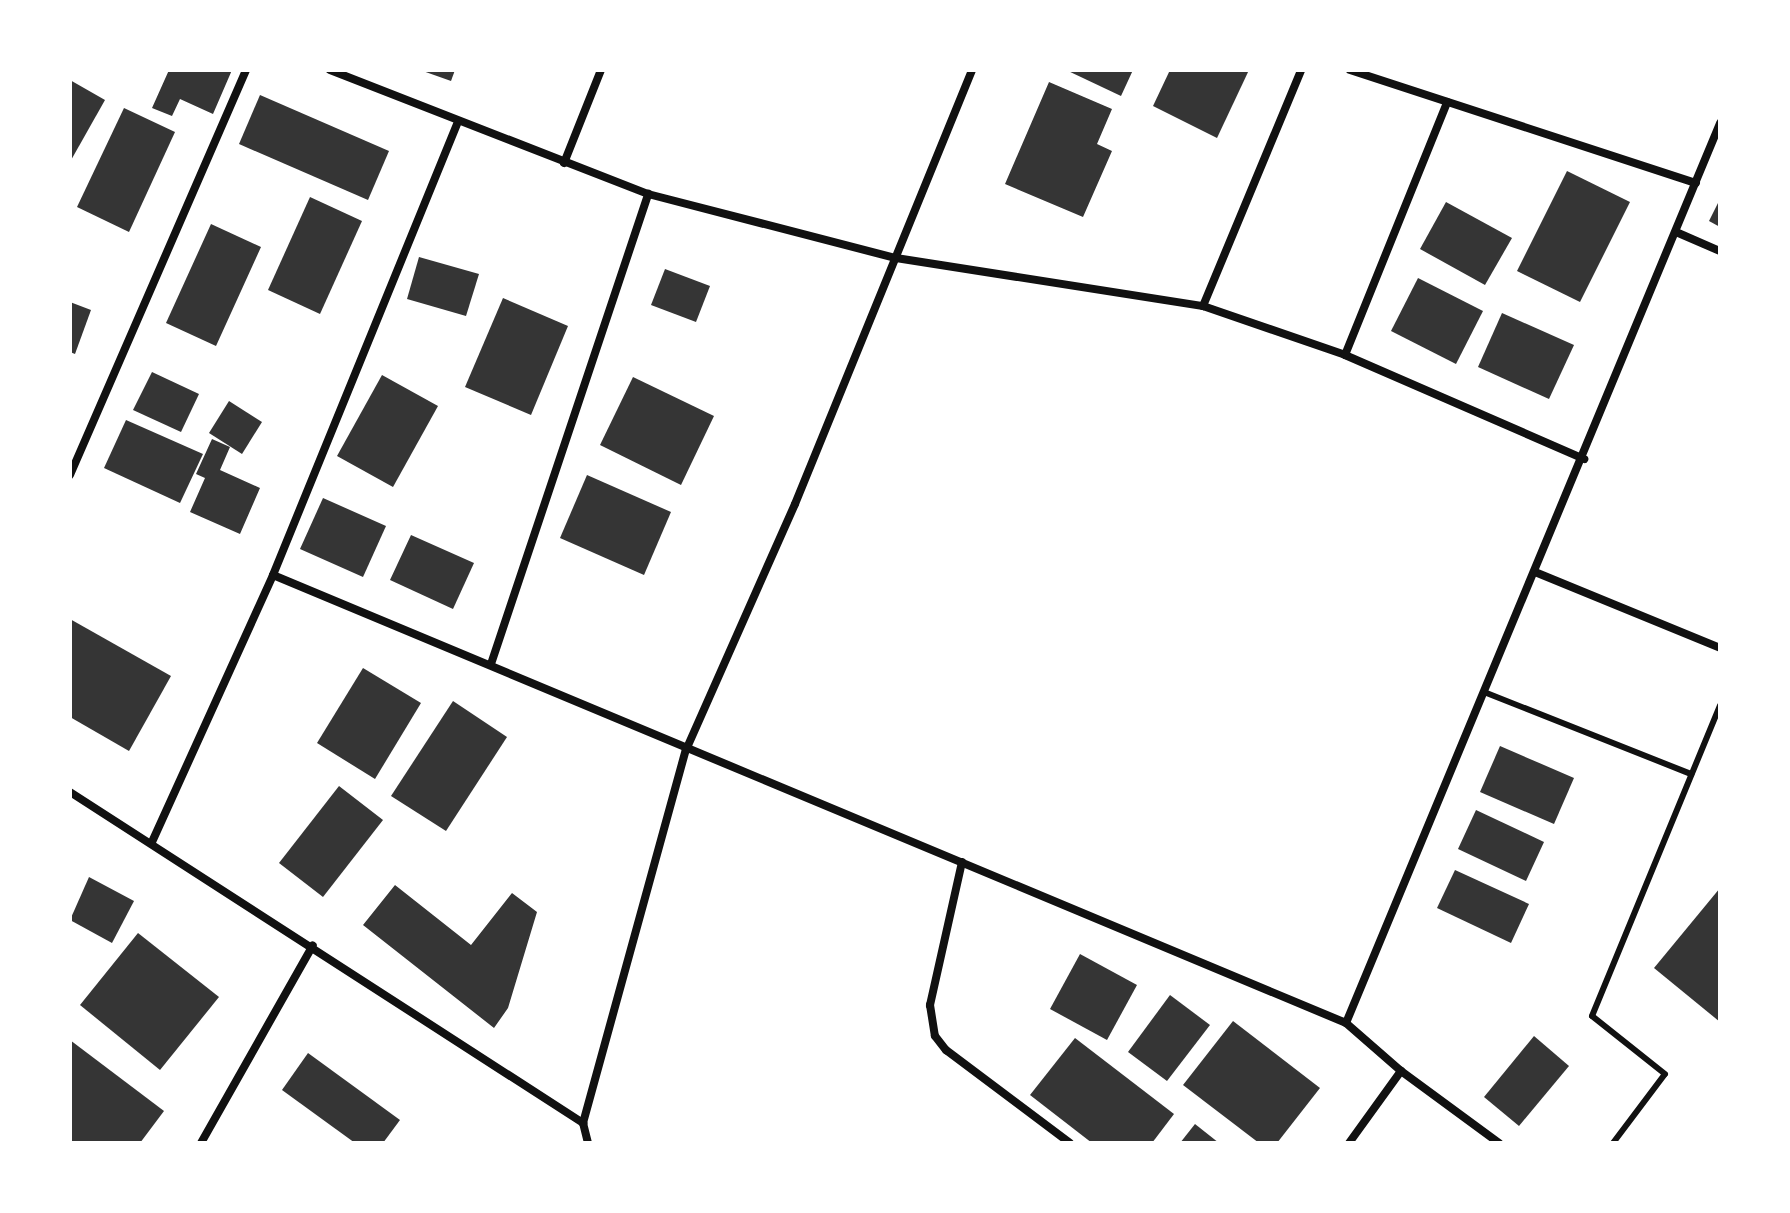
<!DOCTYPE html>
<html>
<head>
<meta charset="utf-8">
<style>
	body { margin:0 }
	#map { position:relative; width:1790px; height:1213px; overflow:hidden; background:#fff; font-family:"Titillium Web",sans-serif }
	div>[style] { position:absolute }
	.building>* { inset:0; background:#353535 }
	.service>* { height:6px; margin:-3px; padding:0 3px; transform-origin:3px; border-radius:3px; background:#111 }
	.minor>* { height:8px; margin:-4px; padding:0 4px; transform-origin:4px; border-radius:4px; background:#111 }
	span { translate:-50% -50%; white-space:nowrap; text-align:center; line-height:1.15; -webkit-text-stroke:8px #fff; paint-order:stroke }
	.frame { position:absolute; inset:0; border:72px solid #fff; pointer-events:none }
</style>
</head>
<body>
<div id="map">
	<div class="building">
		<div style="clip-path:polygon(169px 70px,232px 70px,213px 114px,180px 99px,172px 116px,152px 108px)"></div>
		<div style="clip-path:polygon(420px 70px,455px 70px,451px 81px)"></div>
		<div style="clip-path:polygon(1066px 70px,1133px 70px,1121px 96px)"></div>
		<div style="clip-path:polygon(1170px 70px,1249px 70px,1217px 138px,1153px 106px)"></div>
		<div style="clip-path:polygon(70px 80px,105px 100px,70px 162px)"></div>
		<div style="clip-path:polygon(1049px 82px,1112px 109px,1097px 144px,1112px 151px,1083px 217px,1005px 184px)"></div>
		<div style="clip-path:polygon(260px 95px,389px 151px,368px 200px,239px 144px)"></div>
		<div style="clip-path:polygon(124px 108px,175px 132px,129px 232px,77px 207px)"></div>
		<div style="clip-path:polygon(1567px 171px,1630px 202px,1580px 302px,1517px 271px)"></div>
		<div style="clip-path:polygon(310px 197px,362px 221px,320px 314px,268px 290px)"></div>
		<div style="clip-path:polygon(1720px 199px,1720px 227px,1709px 221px)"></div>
		<div style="clip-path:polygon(1446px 202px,1512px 238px,1485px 285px,1420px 249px)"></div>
		<div style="clip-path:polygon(211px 224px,261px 247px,216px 346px,166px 323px)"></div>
		<div style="clip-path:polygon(419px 257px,479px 274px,466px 316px,407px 299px)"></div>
		<div style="clip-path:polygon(665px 269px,710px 286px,696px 322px,651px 305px)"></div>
		<div style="clip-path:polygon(1418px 278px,1483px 311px,1456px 364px,1391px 331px)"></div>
		<div style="clip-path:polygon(503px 298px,568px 326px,531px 415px,465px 387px)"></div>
		<div style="clip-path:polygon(70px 302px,91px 310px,75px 354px,70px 352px)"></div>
		<div style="clip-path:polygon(1502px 313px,1574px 345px,1549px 399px,1478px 367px)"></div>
		<div style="clip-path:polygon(152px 372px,199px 394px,181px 432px,133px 410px)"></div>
		<div style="clip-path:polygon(382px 375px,438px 406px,393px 487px,337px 456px)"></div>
		<div style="clip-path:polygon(633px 377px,714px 416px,681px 485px,600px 445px)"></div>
		<div style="clip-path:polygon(229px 401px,262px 422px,242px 454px,209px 433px)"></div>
		<div style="clip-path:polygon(126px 420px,203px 454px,180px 503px,104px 468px)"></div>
		<div style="clip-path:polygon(212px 439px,230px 447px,220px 470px,260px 488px,240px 534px,190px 512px,205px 478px,196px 474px)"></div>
		<div style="clip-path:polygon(587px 475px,671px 512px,644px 575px,560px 538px)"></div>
		<div style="clip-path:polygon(323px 498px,386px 526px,363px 577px,300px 549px)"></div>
		<div style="clip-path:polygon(411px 535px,474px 563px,453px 609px,390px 580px)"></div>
		<div style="clip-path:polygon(70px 619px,171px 676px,129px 751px,70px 717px)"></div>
		<div style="clip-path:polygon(363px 668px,421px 703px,375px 779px,317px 743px)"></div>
		<div style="clip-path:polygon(453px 701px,507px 737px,446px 831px,391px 796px)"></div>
		<div style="clip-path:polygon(1500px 746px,1574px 778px,1554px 824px,1480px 792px)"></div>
		<div style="clip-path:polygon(339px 786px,383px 820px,323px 897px,279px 863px)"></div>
		<div style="clip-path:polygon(1476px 810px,1544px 842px,1526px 881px,1458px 849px)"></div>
		<div style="clip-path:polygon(1455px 870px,1529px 904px,1511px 943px,1437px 908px)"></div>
		<div style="clip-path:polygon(89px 877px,134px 901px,112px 943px,70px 920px)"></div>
		<div style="clip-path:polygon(395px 885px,471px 945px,512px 893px,537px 912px,508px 1008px,494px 1028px,363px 925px)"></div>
		<div style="clip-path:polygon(1720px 888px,1720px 1022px,1654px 968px)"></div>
		<div style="clip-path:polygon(138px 933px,219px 997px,160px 1070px,80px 1005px)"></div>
		<div style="clip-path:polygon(1080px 954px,1137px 985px,1107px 1040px,1050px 1009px)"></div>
		<div style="clip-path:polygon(1170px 995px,1210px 1025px,1167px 1081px,1128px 1052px)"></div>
		<div style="clip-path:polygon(1233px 1021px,1320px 1088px,1277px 1143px,1259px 1143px,1183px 1085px)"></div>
		<div style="clip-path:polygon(1534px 1036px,1569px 1066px,1519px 1126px,1484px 1097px)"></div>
		<div style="clip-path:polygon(1075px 1038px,1174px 1114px,1152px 1143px,1092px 1143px,1030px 1095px)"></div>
		<div style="clip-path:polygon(70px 1040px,164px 1111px,140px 1143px,70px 1143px)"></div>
		<div style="clip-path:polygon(308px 1053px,400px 1120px,383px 1143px,355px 1143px,282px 1090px)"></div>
		<div style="clip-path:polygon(1195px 1124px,1219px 1143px,1180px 1143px)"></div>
	</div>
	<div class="service">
		<div style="left:1484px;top:692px;width:223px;rotate:21.6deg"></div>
		<div style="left:1613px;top:1143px;width:86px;rotate:-53deg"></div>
		<div style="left:1665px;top:1074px;width:93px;rotate:-141.5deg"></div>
		<div style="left:1592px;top:1016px;width:336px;rotate:-67.6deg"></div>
	</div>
	<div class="minor">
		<div style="left:330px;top:70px;width:341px;rotate:21.3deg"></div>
		<div style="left:648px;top:194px;width:256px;rotate:14.5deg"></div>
		<div style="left:896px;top:258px;width:311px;rotate:8.9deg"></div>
		<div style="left:1203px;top:306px;width:150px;rotate:19deg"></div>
		<div style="left:1345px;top:355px;width:261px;rotate:23.5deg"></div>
		<div style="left:1350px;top:70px;width:364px;rotate:18.1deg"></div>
		<div style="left:564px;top:163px;width:100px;rotate:-68.3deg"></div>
		<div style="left:1676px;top:232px;width:48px;rotate:23.4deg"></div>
		<div style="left:1203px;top:306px;width:256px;rotate:-67.4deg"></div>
		<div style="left:1345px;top:355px;width:273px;rotate:-68deg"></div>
		<div style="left:70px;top:475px;width:442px;rotate:-66.5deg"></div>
		<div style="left:1535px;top:572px;width:200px;rotate:22.3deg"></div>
		<div style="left:273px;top:575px;width:1163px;rotate:22.66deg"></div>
		<div style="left:1346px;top:1023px;width:73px;rotate:41.1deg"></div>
		<div style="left:1401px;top:1071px;width:122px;rotate:36.3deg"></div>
		<div style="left:491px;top:664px;width:496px;rotate:-71.5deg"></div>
		<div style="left:70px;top:792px;width:611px;rotate:32.83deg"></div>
		<div style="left:152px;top:842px;width:293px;rotate:-65.6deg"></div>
		<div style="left:273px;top:575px;width:489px;rotate:-67.8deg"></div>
		<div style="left:962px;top:862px;width:147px;rotate:102.6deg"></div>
		<div style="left:930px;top:1005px;width:31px;rotate:81deg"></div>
		<div style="left:935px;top:1036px;width:18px;rotate:52deg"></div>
		<div style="left:946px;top:1050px;width:155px;rotate:36.9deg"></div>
		<div style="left:1346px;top:1023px;width:975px;rotate:-67.43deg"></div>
		<div style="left:201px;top:1143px;width:227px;rotate:-60.5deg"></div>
		<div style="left:588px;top:1143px;width:21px;rotate:-104deg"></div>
		<div style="left:583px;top:1123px;width:387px;rotate:-74.6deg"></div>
		<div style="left:686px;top:750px;width:269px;rotate:-66.1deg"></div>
		<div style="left:795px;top:504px;width:469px;rotate:-67.8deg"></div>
		<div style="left:1349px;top:1143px;width:89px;rotate:-54.2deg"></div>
	</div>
	<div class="frame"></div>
</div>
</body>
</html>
